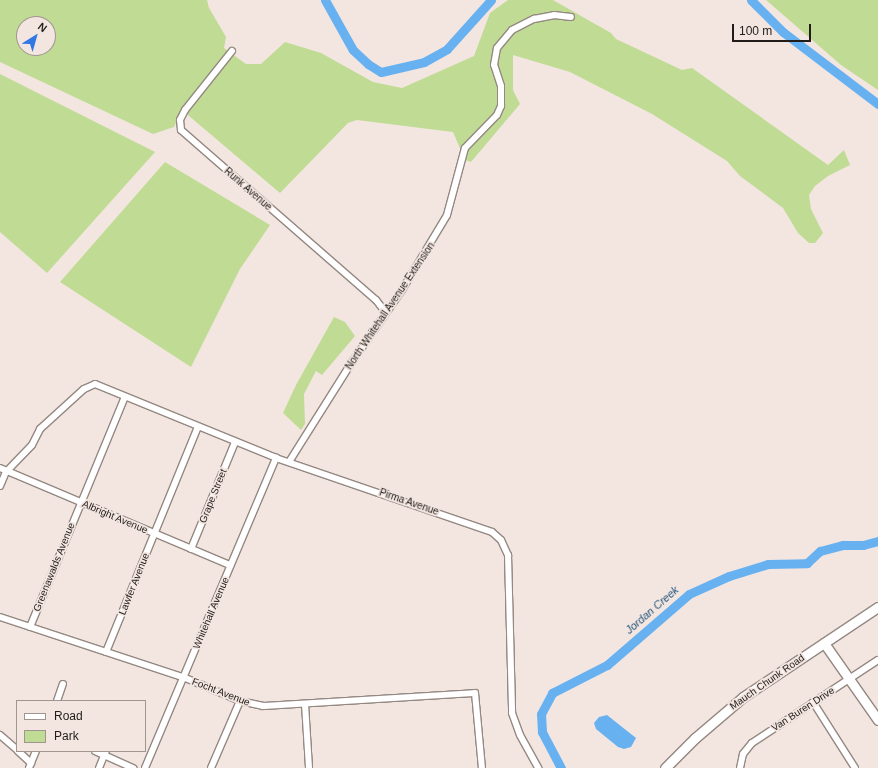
<!DOCTYPE html>
<html>
<head>
<meta charset="utf-8">
<style>
	body { margin:0 }
	#map { position:relative; width:878px; height:768px; overflow:hidden; background:#f3e6e0; font-family:Helvetica,sans-serif }
	div>[style] { position:absolute }
	.green>* { inset:0; background:#c0db93 }
	.water>* { inset:0; background:#68b1f1 }
	.river>* { height:9px; margin:-4.5px; padding:0 4.5px; transform-origin:4.5px; border-radius:4.5px; background:#68b1f1 }
	.roads { filter:drop-shadow(1px 0 #948882) drop-shadow(-1px 0 #948882) drop-shadow(0 1px #948882) drop-shadow(0 -1px #948882) }
	.street>* { height:6px; margin:-3px; padding:0 3px; transform-origin:3px; border-radius:3px; background:#fff }
	.secondary>* { height:9px; margin:-4.5px; padding:0 4.5px; transform-origin:4.5px; border-radius:4.5px; background:#fff }
	span { translate:-50% -50%; white-space:nowrap; text-align:center; line-height:1.15; -webkit-text-stroke:3.5px #f3e6e0; paint-order:stroke }
	.street-label { font-size:10px; color:#211c1a }
	.water-label { font-size:11px; color:#1f537d; font-style:italic }
	.legend { position:absolute; left:16px; top:700px; width:130px; height:52px; box-sizing:border-box; background:#f3e6e0; border:1px solid #9f9591; margin:0; padding:5px 7px; list-style:none; font-size:12px; color:#211c1a }
	.legend li { display:flex; align-items:center; gap:8px; height:20px }
	.legend b { width:20px; border:1px solid #9f9591 }
	.north { position:absolute; left:16px; top:16px; width:40px; height:40px; box-sizing:border-box; background:#f3e6e0; border:1px solid #9f9591; border-radius:50%; rotate:37deg; font-size:11px; font-weight:700; line-height:16px; text-align:center; color:#211c1a }
	.north::after { content:''; display:block; margin:auto; width:14px; height:18px; background:#3377e4; clip-path:polygon(50% 0,100% 100%,50% 72%,0 100%) }
	.scale { position:absolute; left:732px; top:24px; width:79px; height:18px; box-sizing:border-box; border:2px solid #211c1a; border-top:0; padding-left:5px; font-size:12px; line-height:14px; white-space:nowrap; color:#211c1a; -webkit-text-stroke:3px #f3e6e0; paint-order:stroke }
</style>
</head>
<body>
<div id="map">
	<div class="green">
		<div style="clip-path:polygon(evenodd,0 0,207px 0,209px 8px,226px 37px,224px 48px,246px 64px,261px 64px,285px 42px,321px 53px,373px 82px,402px 88px,474px 56px,490px 13px,508px 0,553px 0,611px 33px,616px 39px,682px 70px,692px 68px,828px 165px,844px 150px,850px 165px,828px 176px,815px 186px,809px 195px,811px 209px,823px 233px,815px 243px,809px 243px,798px 233px,783px 208px,740px 176px,727px 161px,652px 114px,570px 72px,513px 55px,513px 90px,520px 104px,471px 162px,465px 160px,453px 132px,357px 120px,348px 123px,280px 193px,182px 110px,174px 127px,153px 134px,0 62px,0 0,24px 24px,48px 24px,48px 48px,24px 48px,24px 24px)"></div>
		<div style="clip-path:polygon(766px 0,878px 0,878px 90px,841px 65px)"></div>
		<div style="clip-path:polygon(0 74px,155px 152px,47px 273px,0 232px)"></div>
		<div style="clip-path:polygon(165px 162px,270px 225px,240px 269px,191px 367px,60px 282px)"></div>
		<div style="clip-path:polygon(334px 317px,345px 322px,355px 336px,322px 375px,316px 371px,304px 394px,305px 424px,301px 430px,283px 413px,296px 385px)"></div>
	</div>
	<div class="water">
		<div style="clip-path:polygon(607px 715px,636px 738px,631px 747px,624px 749px,618px 747px,596px 729px,594px 723px,599px 717px)"></div>
	</div>
	<div class="river">
		<div style="left:325px;top:0;width:57px;rotate:60.8deg"></div>
		<div style="left:353px;top:50px;width:21px;rotate:43deg"></div>
		<div style="left:368px;top:64px;width:15px;rotate:32deg"></div>
		<div style="left:381px;top:72px;width:44px;rotate:-13.1deg"></div>
		<div style="left:424px;top:62px;width:26px;rotate:-29deg"></div>
		<div style="left:447px;top:49px;width:66px;rotate:-48.1deg"></div>
		<div style="left:751px;top:0;width:45px;rotate:45deg"></div>
		<div style="left:783px;top:32px;width:119px;rotate:37.2deg"></div>
		<div style="left:561px;top:768px;width:41px;rotate:-117.8deg"></div>
		<div style="left:542px;top:732px;width:18px;rotate:-93deg"></div>
		<div style="left:541px;top:714px;width:24px;rotate:-62deg"></div>
		<div style="left:552px;top:693px;width:62px;rotate:-27deg"></div>
		<div style="left:607px;top:665px;width:108px;rotate:-40.9deg"></div>
		<div style="left:689px;top:594px;width:44px;rotate:-24.2deg"></div>
		<div style="left:729px;top:576px;width:41px;rotate:-17.1deg"></div>
		<div style="left:768px;top:564px;width:39px;rotate:-1deg"></div>
		<div style="left:807px;top:563px;width:18px;rotate:-43deg"></div>
		<div style="left:820px;top:551px;width:24px;rotate:-15deg"></div>
		<div style="left:843px;top:545px;width:20px"></div>
		<div style="left:863px;top:545px;width:16px;rotate:-15deg"></div>
	</div>
	<div class="roads">
		<div class="street">
			<div style="left:232px;top:51px;width:75px;rotate:128.5deg"></div>
			<div style="left:185px;top:110px;width:11px;rotate:117deg"></div>
			<div style="left:180px;top:120px;width:10px;rotate:84deg"></div>
			<div style="left:181px;top:130px;width:259px;rotate:41.1deg"></div>
			<div style="left:376px;top:300px;width:16px;rotate:52deg"></div>
			<div style="left:289px;top:462px;width:118px;rotate:-57.8deg"></div>
			<div style="left:352px;top:362px;width:88px;rotate:-55.2deg"></div>
			<div style="left:402px;top:290px;width:87px;rotate:-59deg"></div>
			<div style="left:447px;top:215px;width:69px;rotate:-75deg"></div>
			<div style="left:465px;top:148px;width:46px;rotate:-45.9deg"></div>
			<div style="left:497px;top:115px;width:10px;rotate:-66deg"></div>
			<div style="left:501px;top:106px;width:20px;rotate:-90deg"></div>
			<div style="left:501px;top:86px;width:22px;rotate:-108deg"></div>
			<div style="left:494px;top:65px;width:17px;rotate:-80deg"></div>
			<div style="left:497px;top:48px;width:23px;rotate:-50deg"></div>
			<div style="left:512px;top:30px;width:25px;rotate:-27deg"></div>
			<div style="left:534px;top:19px;width:20px;rotate:-11deg"></div>
			<div style="left:554px;top:15px;width:17px;rotate:7deg"></div>
			<div style="left:0;top:468px;width:250px;rotate:22.9deg"></div>
			<div style="left:0;top:486px;width:15px;rotate:-67deg"></div>
			<div style="left:6px;top:472px;width:37px;rotate:-46deg"></div>
			<div style="left:32px;top:445px;width:18px;rotate:-63deg"></div>
			<div style="left:40px;top:429px;width:59px;rotate:-42.3deg"></div>
			<div style="left:84px;top:389px;width:12px;rotate:-24deg"></div>
			<div style="left:95px;top:384px;width:196px;rotate:22.2deg"></div>
			<div style="left:276px;top:458px;width:228px;rotate:18.9deg"></div>
			<div style="left:492px;top:532px;width:12px;rotate:42deg"></div>
			<div style="left:501px;top:540px;width:17px;rotate:65deg"></div>
			<div style="left:508px;top:555px;width:158px;rotate:88.5deg"></div>
			<div style="left:512px;top:713px;width:23px;rotate:70deg"></div>
			<div style="left:520px;top:735px;width:38px;rotate:61deg"></div>
			<div style="left:191px;top:549px;width:116px;rotate:-67.6deg"></div>
			<div style="left:0;top:617px;width:193px;rotate:18.2deg"></div>
			<div style="left:183px;top:677px;width:62px;rotate:22.8deg"></div>
			<div style="left:240px;top:701px;width:24px;rotate:12deg"></div>
			<div style="left:263px;top:706px;width:212px;rotate:-3.5deg"></div>
			<div style="left:475px;top:693px;width:75px;rotate:84.7deg"></div>
			<div style="left:30px;top:627px;width:249px;rotate:-67.6deg"></div>
			<div style="left:106px;top:652px;width:243px;rotate:-67.8deg"></div>
			<div style="left:57px;top:701px;width:18px;rotate:-71deg"></div>
			<div style="left:813px;top:702px;width:78px;rotate:57.5deg"></div>
			<div style="left:305px;top:704px;width:64px;rotate:86.4deg"></div>
			<div style="left:0;top:735px;width:23px;rotate:41deg"></div>
			<div style="left:18px;top:751px;width:18px;rotate:43deg"></div>
			<div style="left:95px;top:751px;width:42px;rotate:24.1deg"></div>
			<div style="left:29px;top:768px;width:18px;rotate:-68deg"></div>
			<div style="left:99px;top:768px;width:18px;rotate:-68deg"></div>
			<div style="left:145px;top:768px;width:337px;rotate:-67.1deg"></div>
			<div style="left:211px;top:768px;width:73px;rotate:-66.6deg"></div>
			<div style="left:740px;top:768px;width:14px;rotate:-78deg"></div>
			<div style="left:743px;top:754px;width:14px;rotate:-51deg"></div>
			<div style="left:752px;top:743px;width:151px;rotate:-33.4deg"></div>
		</div>
		<div class="secondary">
			<div style="left:824px;top:643px;width:94px;rotate:55deg"></div>
			<div style="left:665px;top:768px;width:42px;rotate:-45deg"></div>
			<div style="left:695px;top:738px;width:63px;rotate:-40.5deg"></div>
			<div style="left:743px;top:697px;width:162px;rotate:-33.7deg"></div>
		</div>
	</div>
	<div class="street-label">
		<span style="left:248px;top:189px;rotate:41deg">Runk Avenue</span>
		<span style="left:390px;top:306px;rotate:-56deg">North Whitehall Avenue Extension</span>
		<span style="left:213px;top:496px;rotate:-68deg">Grape Street</span>
		<span style="left:409px;top:502px;rotate:19deg">Pirma Avenue</span>
		<span style="left:115px;top:517px;rotate:23deg">Albright Avenue</span>
		<span style="left:54px;top:567px;rotate:-68deg">Greenawalds Avenue</span>
		<span style="left:134px;top:584px;rotate:-68deg">Lawfer Avenue</span>
		<span style="left:211px;top:613px;rotate:-67deg">Whitehall Avenue</span>
		<span style="left:767px;top:682px;rotate:-35deg">Mauch Chunk Road</span>
		<span style="left:221px;top:692px;rotate:21deg">Focht Avenue</span>
		<span style="left:803px;top:709px;rotate:-33deg">Van Buren Drive</span>
	</div>
	<div class="water-label">
		<span style="left:652px;top:610px;rotate:-41deg">Jordan Creek</span>
	</div>
	<ul class="legend">
	<li><b style="height:5px;background:#fff"></b>Road</li>
	<li><b style="height:11px;background:#c0db93"></b>Park</li>
	</ul>
	<div class="north">N</div>
	<div class="scale">100 m</div>
</div>
</body>
</html>
